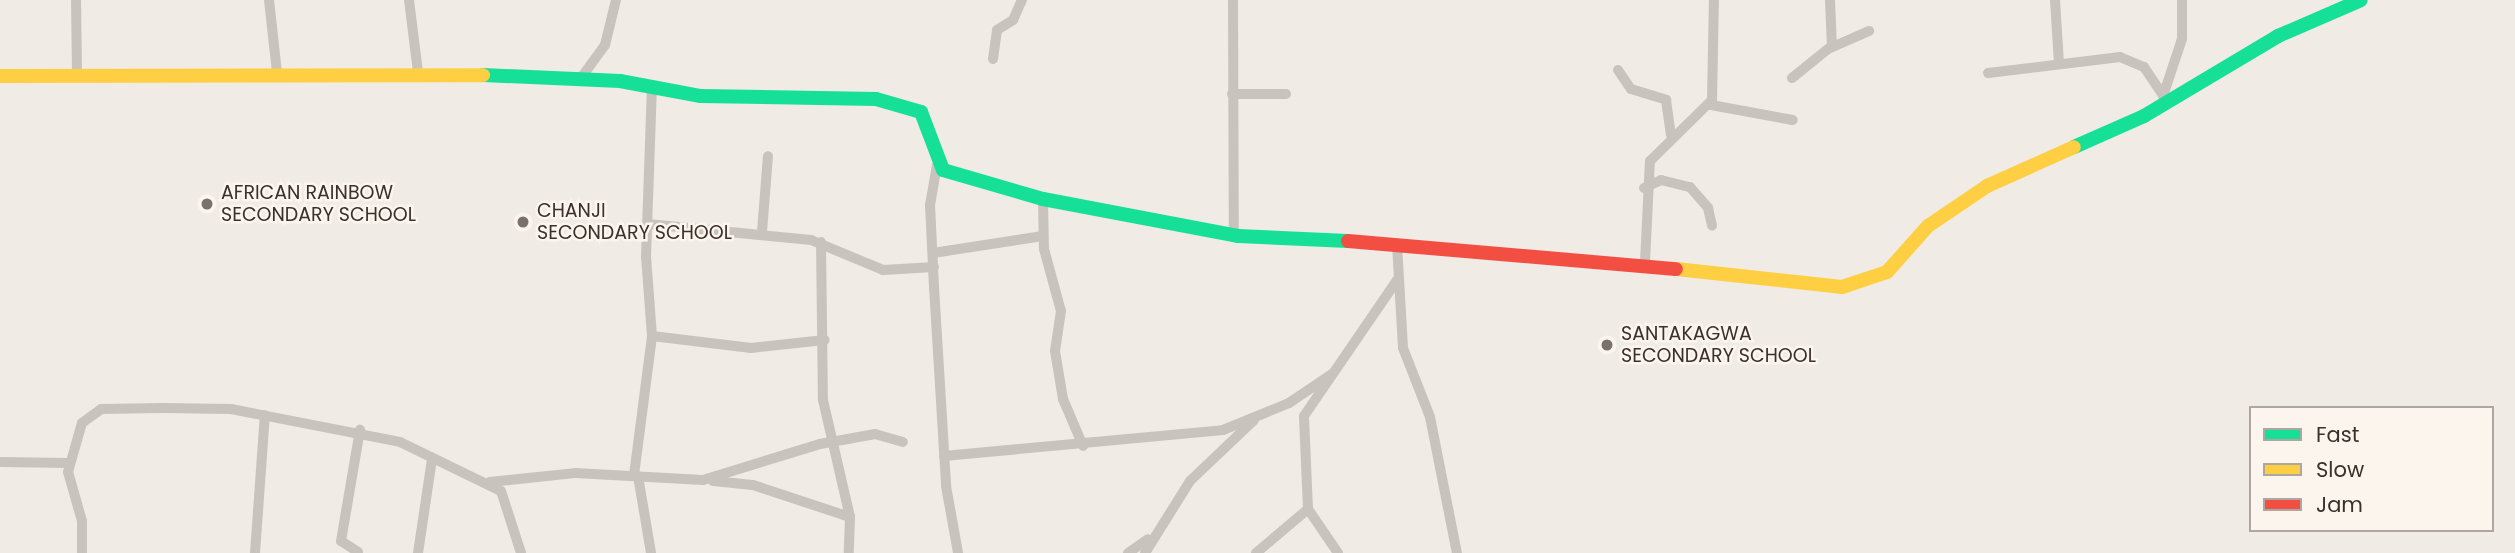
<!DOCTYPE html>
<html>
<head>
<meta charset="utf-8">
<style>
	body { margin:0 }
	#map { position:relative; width:2515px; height:553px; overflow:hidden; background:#f0ebe5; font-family:Poppins,sans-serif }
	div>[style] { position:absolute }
	.street>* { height:10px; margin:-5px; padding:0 5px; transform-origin:5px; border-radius:5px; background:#c9c3be }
	.fast>* { height:14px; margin:-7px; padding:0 7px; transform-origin:7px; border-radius:7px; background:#16e098 }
	.slow>* { height:14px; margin:-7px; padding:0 7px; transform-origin:7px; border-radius:7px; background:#ffcf43 }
	.jam>* { height:14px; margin:-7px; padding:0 7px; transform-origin:7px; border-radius:7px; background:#f24e42 }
	.dots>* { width:19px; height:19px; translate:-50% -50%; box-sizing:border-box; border:4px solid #fbf5ee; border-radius:50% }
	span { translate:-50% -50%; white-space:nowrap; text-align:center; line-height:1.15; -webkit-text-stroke:5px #fbf5ee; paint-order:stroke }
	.poi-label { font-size:19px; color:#3b302b }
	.left { translate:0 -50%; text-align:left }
	.legend { position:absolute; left:2249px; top:406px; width:245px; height:126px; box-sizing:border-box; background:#fbf5ee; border:2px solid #aea6a0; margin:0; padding:9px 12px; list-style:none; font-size:21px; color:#3b302b }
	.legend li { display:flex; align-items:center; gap:14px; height:35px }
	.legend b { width:35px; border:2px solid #aea6a0 }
</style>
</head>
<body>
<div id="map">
	<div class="street">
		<div style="left:76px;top:0;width:76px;rotate:89.2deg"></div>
		<div style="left:269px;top:0;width:72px;rotate:83.7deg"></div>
		<div style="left:409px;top:0;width:73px;rotate:82.9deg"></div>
		<div style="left:1233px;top:0;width:235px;rotate:89.8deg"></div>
		<div style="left:1830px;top:0;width:47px;rotate:87.6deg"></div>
		<div style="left:2055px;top:0;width:63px;rotate:86.4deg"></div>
		<div style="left:993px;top:59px;width:29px;rotate:-82deg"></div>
		<div style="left:997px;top:30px;width:19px;rotate:-32deg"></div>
		<div style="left:1013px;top:20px;width:22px;rotate:-66deg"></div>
		<div style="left:1618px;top:70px;width:23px;rotate:56deg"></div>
		<div style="left:1631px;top:89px;width:37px;rotate:17deg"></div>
		<div style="left:1666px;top:100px;width:35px;rotate:82deg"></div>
		<div style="left:1988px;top:73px;width:133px;rotate:-6.9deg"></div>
		<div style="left:2120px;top:57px;width:26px;rotate:23deg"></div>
		<div style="left:2144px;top:67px;width:34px;rotate:56deg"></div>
		<div style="left:581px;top:78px;width:41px;rotate:-54deg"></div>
		<div style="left:605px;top:45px;width:46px;rotate:-76.3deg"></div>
		<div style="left:1792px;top:78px;width:46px;rotate:-38.9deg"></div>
		<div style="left:1828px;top:49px;width:45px;rotate:-23.7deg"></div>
		<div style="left:1232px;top:94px;width:54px"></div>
		<div style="left:2163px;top:96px;width:60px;rotate:-71.6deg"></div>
		<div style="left:2182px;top:39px;width:39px;rotate:-90deg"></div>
		<div style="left:1711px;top:105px;width:83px;rotate:10.4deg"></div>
		<div style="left:937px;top:165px;width:41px;rotate:99.9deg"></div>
		<div style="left:930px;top:205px;width:82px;rotate:87.2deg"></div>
		<div style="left:934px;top:287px;width:199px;rotate:86.5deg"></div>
		<div style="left:946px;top:486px;width:68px;rotate:79.8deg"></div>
		<div style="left:1644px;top:188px;width:19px;rotate:-25deg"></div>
		<div style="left:1661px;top:180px;width:30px;rotate:14deg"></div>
		<div style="left:1690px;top:187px;width:28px;rotate:49deg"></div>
		<div style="left:1708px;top:208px;width:18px;rotate:77deg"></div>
		<div style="left:1043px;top:199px;width:50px;rotate:88.9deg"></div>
		<div style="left:1044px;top:249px;width:64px;rotate:74.7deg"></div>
		<div style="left:1061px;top:311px;width:40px;rotate:98.5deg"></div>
		<div style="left:1055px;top:351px;width:49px;rotate:80.5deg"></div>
		<div style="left:1063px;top:399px;width:51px;rotate:66.9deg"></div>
		<div style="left:648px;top:224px;width:164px;rotate:5.6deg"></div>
		<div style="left:811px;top:240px;width:78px;rotate:22.6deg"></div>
		<div style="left:883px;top:270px;width:51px;rotate:-3.4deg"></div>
		<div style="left:762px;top:232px;width:76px;rotate:-85.5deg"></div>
		<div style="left:821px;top:242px;width:158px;rotate:89.3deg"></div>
		<div style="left:823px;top:400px;width:120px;rotate:77deg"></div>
		<div style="left:850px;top:517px;width:36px;rotate:92deg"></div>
		<div style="left:1397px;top:244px;width:104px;rotate:86.7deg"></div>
		<div style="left:1403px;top:348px;width:74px;rotate:68.6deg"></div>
		<div style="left:1430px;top:417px;width:139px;rotate:78.8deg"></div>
		<div style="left:933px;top:253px;width:111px;rotate:-8.8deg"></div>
		<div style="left:1645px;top:262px;width:101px;rotate:-87.2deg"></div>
		<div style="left:1650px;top:161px;width:87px;rotate:-44.5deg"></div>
		<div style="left:1712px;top:100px;width:100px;rotate:-88.9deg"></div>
		<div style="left:652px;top:336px;width:100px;rotate:6.9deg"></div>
		<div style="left:751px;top:348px;width:74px;rotate:-6.2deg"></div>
		<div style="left:944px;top:456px;width:280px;rotate:-5.3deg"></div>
		<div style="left:1223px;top:430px;width:71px;rotate:-22.2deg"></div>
		<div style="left:1289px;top:403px;width:52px;rotate:-34deg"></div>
		<div style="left:0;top:462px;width:69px;rotate:0.8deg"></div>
		<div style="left:634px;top:475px;width:140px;rotate:-82.6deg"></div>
		<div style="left:652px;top:336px;width:79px;rotate:-94.3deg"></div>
		<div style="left:646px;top:257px;width:170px;rotate:-88deg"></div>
		<div style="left:638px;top:476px;width:78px;rotate:80.4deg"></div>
		<div style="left:713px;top:481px;width:40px;rotate:5.7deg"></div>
		<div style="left:753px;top:485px;width:102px;rotate:18.3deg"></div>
		<div style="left:490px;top:482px;width:85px;rotate:-6deg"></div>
		<div style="left:575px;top:473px;width:128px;rotate:3.1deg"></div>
		<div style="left:703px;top:480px;width:122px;rotate:-17.1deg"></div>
		<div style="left:820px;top:444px;width:56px;rotate:-10.3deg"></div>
		<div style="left:875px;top:434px;width:29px;rotate:16deg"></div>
		<div style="left:358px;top:552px;width:20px;rotate:-147deg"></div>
		<div style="left:341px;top:541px;width:113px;rotate:-80.3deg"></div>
		<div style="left:82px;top:553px;width:32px;rotate:-90deg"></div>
		<div style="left:82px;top:521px;width:51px;rotate:-105.9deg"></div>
		<div style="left:68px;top:472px;width:51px;rotate:-74.1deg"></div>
		<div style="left:82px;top:423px;width:24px;rotate:-36deg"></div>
		<div style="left:101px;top:409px;width:61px;rotate:-0.9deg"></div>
		<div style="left:162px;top:408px;width:69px;rotate:0.8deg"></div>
		<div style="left:231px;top:409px;width:172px;rotate:11deg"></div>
		<div style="left:400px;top:442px;width:112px;rotate:25.9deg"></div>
		<div style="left:501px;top:491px;width:65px;rotate:72.1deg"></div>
		<div style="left:255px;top:553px;width:138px;rotate:-85.9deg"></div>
		<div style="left:418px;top:553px;width:95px;rotate:-81.5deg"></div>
		<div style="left:1128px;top:553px;width:24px;rotate:-35deg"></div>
		<div style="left:1145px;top:553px;width:85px;rotate:-58deg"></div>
		<div style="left:1190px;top:481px;width:88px;rotate:-43.6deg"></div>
		<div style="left:1256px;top:553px;width:68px;rotate:-40.2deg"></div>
		<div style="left:1338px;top:553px;width:53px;rotate:-124.3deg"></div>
		<div style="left:1308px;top:509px;width:93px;rotate:-92.5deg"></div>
		<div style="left:1304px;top:416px;width:165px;rotate:-55.6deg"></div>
	</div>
	<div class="fast">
		<div style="left:483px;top:75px;width:137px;rotate:2.5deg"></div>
		<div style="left:620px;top:81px;width:81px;rotate:10.6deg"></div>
		<div style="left:700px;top:96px;width:176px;rotate:1deg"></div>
		<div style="left:876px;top:99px;width:47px;rotate:16.1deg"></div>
		<div style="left:921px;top:112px;width:62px;rotate:69.2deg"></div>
		<div style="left:943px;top:170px;width:104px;rotate:16.2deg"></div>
		<div style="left:1043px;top:199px;width:198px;rotate:10.7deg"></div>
		<div style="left:1238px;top:236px;width:110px;rotate:2.6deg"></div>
		<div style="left:2074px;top:147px;width:77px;rotate:-23.9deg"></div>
		<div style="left:2144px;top:116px;width:156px;rotate:-30.8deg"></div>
		<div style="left:2278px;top:36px;width:90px;rotate:-23.4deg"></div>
	</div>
	<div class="slow">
		<div style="left:0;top:76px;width:483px;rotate:-0.1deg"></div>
		<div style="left:1676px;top:269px;width:167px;rotate:6.2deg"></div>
		<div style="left:1842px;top:287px;width:47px;rotate:-18.4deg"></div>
		<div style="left:1887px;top:272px;width:62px;rotate:-48.3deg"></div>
		<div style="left:1928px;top:226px;width:71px;rotate:-34.1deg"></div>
		<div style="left:1987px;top:186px;width:95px;rotate:-24.1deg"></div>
	</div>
	<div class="jam">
		<div style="left:1348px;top:241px;width:329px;rotate:4.9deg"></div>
	</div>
	<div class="dots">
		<div style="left:207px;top:204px;background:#7a716c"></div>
		<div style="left:523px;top:222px;background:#7a716c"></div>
		<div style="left:1607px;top:345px;background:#7a716c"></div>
	</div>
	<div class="poi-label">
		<span class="left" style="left:221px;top:204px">AFRICAN RAINBOW<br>SECONDARY SCHOOL</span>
		<span class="left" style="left:537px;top:222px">CHANJI<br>SECONDARY SCHOOL</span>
		<span class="left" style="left:1621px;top:345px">SANTAKAGWA<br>SECONDARY SCHOOL</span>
	</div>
	<ul class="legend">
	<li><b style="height:9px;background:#16e098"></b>Fast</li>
	<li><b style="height:9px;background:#ffcf43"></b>Slow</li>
	<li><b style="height:9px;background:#f24e42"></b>Jam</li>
	</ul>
</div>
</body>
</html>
